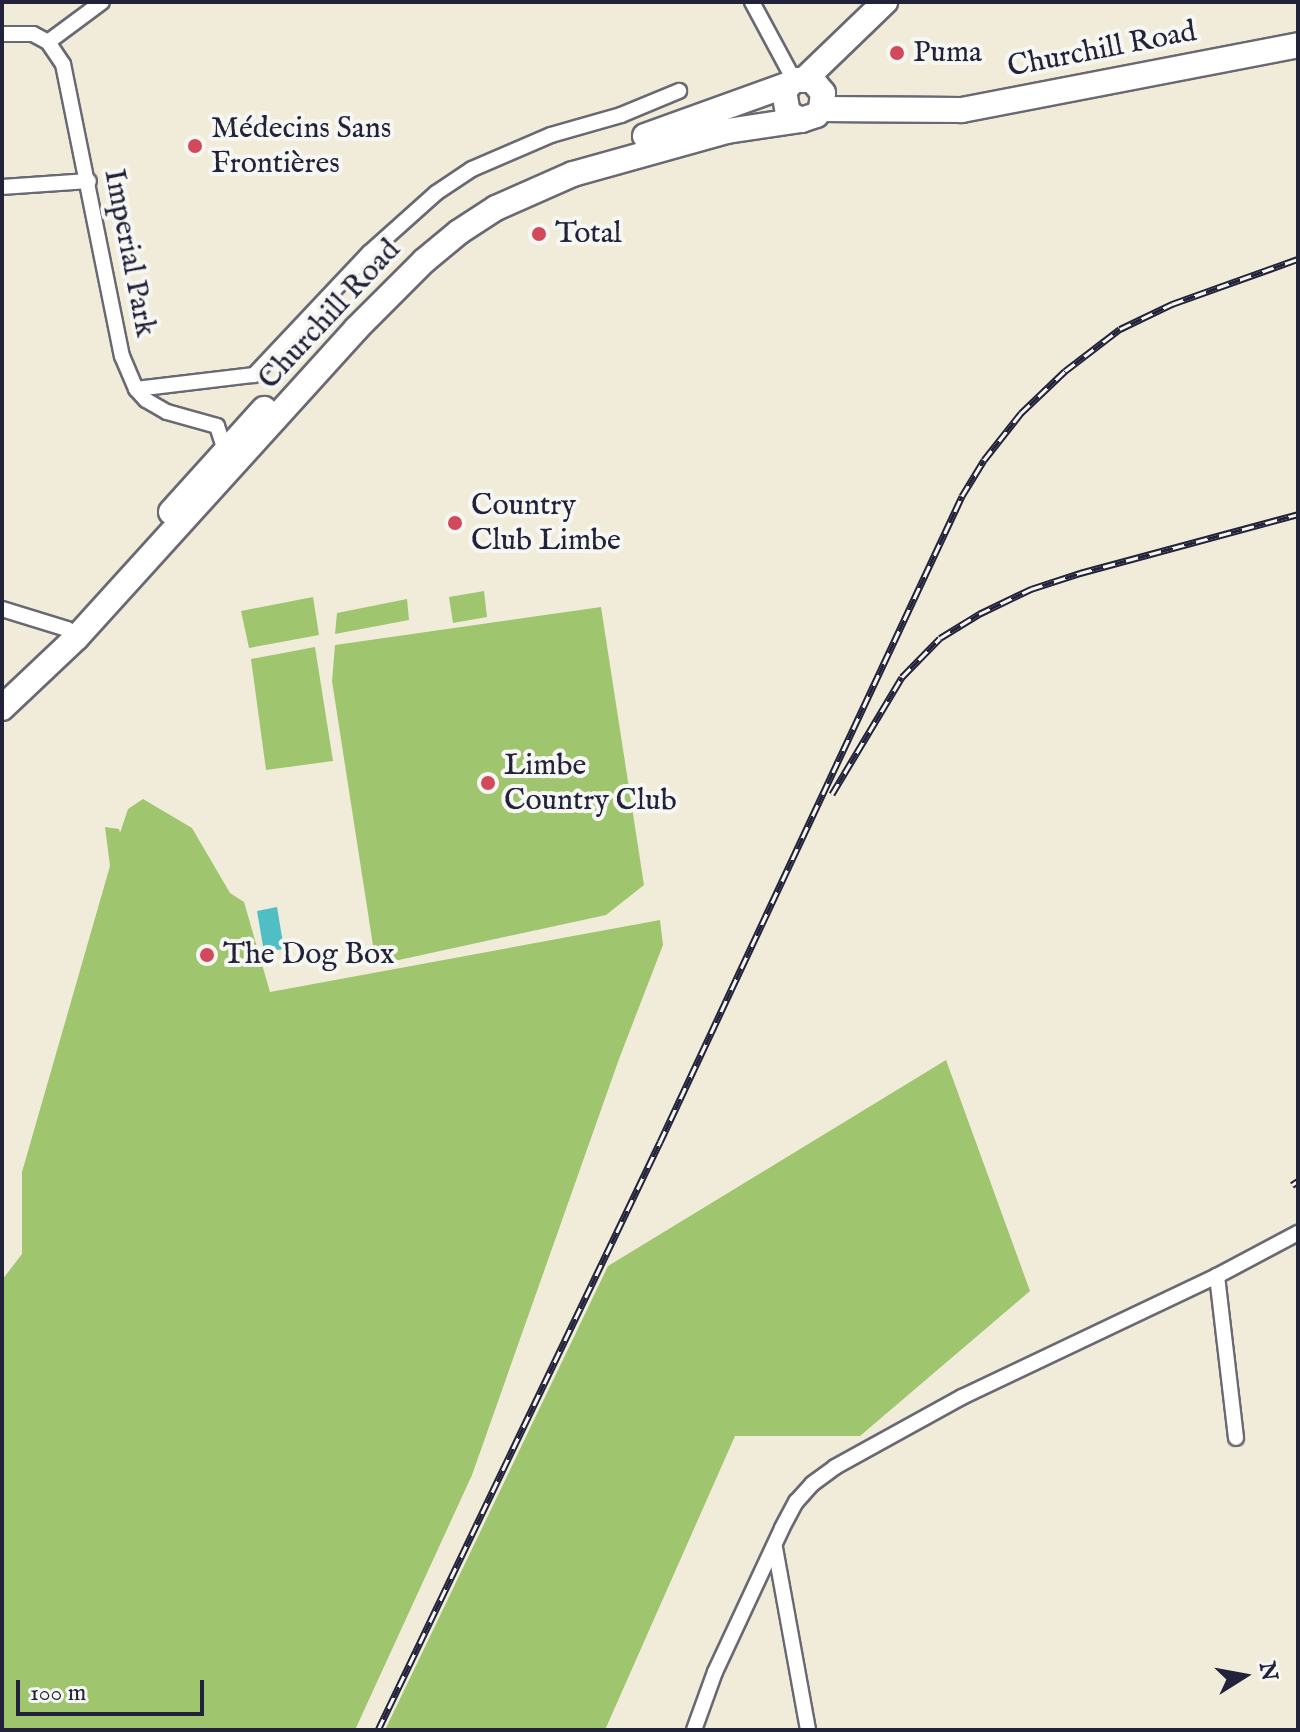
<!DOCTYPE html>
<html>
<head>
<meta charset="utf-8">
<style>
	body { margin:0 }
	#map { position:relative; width:1300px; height:1732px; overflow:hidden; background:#f1ecda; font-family:"IM FELL English",serif }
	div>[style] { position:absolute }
	.green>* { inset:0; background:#a0c56f }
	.water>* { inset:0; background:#50bfc5 }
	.roads { filter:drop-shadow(2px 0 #6a6973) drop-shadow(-2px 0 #6a6973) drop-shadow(0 2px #6a6973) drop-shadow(0 -2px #6a6973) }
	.minor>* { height:14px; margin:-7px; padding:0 7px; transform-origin:7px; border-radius:7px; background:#fff }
	.trunk>* { height:24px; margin:-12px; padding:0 12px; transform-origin:12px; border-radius:12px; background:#fff }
	.rail>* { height:7px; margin-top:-3.5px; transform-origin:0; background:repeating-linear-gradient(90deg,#f6f6f2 0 12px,#22223b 0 24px); box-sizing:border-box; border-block:2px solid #22223b }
	.dots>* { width:22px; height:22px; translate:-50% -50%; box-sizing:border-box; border:4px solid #f6f6f2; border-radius:50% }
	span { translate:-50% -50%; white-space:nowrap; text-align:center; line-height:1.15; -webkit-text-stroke:8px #f6f6f2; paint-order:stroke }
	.street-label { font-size:30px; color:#22223b }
	.poi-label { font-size:30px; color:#22223b }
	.left { translate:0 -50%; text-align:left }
	.frame { position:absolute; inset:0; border:4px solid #22223b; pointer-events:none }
	.north { position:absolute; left:1204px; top:1636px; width:80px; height:80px; -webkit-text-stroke:6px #f6f6f2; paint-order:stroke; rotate:79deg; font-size:22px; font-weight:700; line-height:32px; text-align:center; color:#22223b }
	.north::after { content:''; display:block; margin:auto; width:28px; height:36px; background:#22223b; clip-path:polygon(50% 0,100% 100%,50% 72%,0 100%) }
	.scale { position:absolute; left:16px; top:1680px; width:188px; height:36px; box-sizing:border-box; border:4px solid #22223b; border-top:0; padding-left:10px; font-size:24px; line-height:28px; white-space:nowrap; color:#22223b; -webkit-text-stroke:6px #f6f6f2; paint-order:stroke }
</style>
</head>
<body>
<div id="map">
	<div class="green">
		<div style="clip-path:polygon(484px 591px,487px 617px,453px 623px,449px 597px)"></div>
		<div style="clip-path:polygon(313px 597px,319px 635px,249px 648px,241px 611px)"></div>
		<div style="clip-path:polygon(407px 599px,409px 620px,335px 634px,337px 613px)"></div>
		<div style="clip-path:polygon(601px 607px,644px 885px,606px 915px,376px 965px,332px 681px,335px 645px)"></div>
		<div style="clip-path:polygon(315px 647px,333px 761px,266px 770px,251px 659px)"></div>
		<div style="clip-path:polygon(143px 799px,192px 828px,230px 893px,244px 902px,270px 992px,660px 920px,663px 945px,619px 1059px,472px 1475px,355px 1730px,2px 1730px,2px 1280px,22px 1254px,22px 1172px,110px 866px,105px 827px,119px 829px,120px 833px,128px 809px)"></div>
		<div style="clip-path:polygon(946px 1060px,1030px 1291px,860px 1436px,735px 1436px,605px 1730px,385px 1730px,608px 1266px)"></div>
	</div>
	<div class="water">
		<div style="clip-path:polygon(277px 907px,284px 949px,264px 952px,257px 911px)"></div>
	</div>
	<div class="roads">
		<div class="minor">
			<div style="left:752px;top:2px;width:89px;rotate:61.7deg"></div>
			<div style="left:2px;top:34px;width:31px"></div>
			<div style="left:33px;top:34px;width:17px;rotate:28deg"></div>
			<div style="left:48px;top:42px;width:27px;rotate:56deg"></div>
			<div style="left:63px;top:64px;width:298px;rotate:78.6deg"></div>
			<div style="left:122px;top:356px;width:36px;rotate:67deg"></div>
			<div style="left:136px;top:389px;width:15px;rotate:48deg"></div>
			<div style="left:146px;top:400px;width:24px;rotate:30deg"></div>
			<div style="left:167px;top:412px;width:52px;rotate:15.6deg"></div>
			<div style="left:217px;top:426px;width:32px;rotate:72deg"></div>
			<div style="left:48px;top:42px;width:67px;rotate:-36.5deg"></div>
			<div style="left:2px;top:187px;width:87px;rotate:-3.9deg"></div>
			<div style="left:136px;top:389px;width:119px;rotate:-6.8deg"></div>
			<div style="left:254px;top:375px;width:168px;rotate:-46.7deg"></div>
			<div style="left:369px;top:253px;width:90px;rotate:-41.8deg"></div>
			<div style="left:436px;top:193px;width:43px;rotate:-33.7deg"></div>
			<div style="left:472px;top:169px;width:86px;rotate:-23.3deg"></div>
			<div style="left:551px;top:135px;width:73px;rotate:-15.9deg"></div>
			<div style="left:621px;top:115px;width:63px;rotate:-22.5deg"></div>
			<div style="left:2px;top:609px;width:68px;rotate:17.1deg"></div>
			<div style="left:67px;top:629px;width:13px;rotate:39deg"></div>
			<div style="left:1217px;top:1276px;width:163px;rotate:83.3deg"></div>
			<div style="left:775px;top:1548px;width:185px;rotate:79.7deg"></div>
			<div style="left:694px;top:1730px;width:62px;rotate:-70.1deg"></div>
			<div style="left:715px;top:1672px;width:159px;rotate:-65deg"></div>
			<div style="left:782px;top:1528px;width:30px;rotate:-62deg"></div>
			<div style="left:796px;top:1502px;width:24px;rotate:-48deg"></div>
			<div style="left:812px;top:1484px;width:29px;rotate:-36deg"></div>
			<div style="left:835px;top:1467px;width:145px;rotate:-28.9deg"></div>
			<div style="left:962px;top:1397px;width:282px;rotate:-25.4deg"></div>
			<div style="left:1217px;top:1276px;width:92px;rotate:-28deg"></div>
		</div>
		<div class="trunk">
			<div style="left:806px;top:78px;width:110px;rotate:-43.9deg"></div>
			<div style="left:821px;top:109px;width:16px;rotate:-83deg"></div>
			<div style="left:823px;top:93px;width:17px;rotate:-130deg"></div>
			<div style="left:812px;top:80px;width:18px;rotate:180deg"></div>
			<div style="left:794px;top:80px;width:15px;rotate:132deg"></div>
			<div style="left:784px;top:91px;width:22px;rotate:80deg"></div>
			<div style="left:788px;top:113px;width:15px;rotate:28deg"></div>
			<div style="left:801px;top:120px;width:16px;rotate:-18deg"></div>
			<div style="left:816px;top:115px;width:8px;rotate:-50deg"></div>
			<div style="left:821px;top:109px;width:141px;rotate:0.4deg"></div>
			<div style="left:962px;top:110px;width:342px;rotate:-10.9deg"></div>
			<div style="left:645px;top:136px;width:151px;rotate:-19.8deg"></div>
			<div style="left:171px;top:512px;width:139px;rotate:-47.9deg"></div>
			<div style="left:2px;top:708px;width:103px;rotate:-43.4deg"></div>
			<div style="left:77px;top:637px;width:416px;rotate:-47.8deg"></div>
			<div style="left:356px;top:329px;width:96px;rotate:-45deg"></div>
			<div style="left:424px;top:261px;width:45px;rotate:-39.6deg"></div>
			<div style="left:459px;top:232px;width:44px;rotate:-33deg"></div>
			<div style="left:496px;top:208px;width:84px;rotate:-23.8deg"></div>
			<div style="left:573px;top:174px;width:160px;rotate:-15.6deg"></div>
			<div style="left:727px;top:131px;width:75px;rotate:-8.5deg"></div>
		</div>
	</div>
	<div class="rail">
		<div style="left:832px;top:794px;width:136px;rotate:-59.1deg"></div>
		<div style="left:902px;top:677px;width:54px;rotate:-45.7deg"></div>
		<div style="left:940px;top:638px;width:46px;rotate:-31.6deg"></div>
		<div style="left:979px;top:614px;width:58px;rotate:-25.7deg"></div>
		<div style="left:1031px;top:589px;width:52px;rotate:-18.1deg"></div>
		<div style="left:1080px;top:573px;width:226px;rotate:-15.1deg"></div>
		<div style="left:1292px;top:1185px;width:7px;rotate:-34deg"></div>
		<div style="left:378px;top:1730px;width:652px;rotate:-64.38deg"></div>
		<div style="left:660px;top:1142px;width:713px;rotate:-64.94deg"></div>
		<div style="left:962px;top:496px;width:42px;rotate:-58.6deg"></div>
		<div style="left:984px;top:460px;width:60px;rotate:-51.8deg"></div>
		<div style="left:1021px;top:413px;width:61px;rotate:-43.7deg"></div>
		<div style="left:1065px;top:371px;width:69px;rotate:-37.4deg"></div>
		<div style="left:1120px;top:329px;width:58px;rotate:-25.7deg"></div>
		<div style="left:1172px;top:304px;width:134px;rotate:-19.7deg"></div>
	</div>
	<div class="dots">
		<div style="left:897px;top:53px;background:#d1495b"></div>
		<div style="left:195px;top:146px;background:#d1495b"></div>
		<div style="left:539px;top:234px;background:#d1495b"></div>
		<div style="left:455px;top:523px;background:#d1495b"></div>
		<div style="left:488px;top:783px;background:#d1495b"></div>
		<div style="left:207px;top:955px;background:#d1495b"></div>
	</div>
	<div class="street-label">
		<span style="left:1102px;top:50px;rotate:-11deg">Churchill Road</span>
		<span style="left:129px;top:253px;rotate:79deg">Imperial Park</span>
		<span style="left:330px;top:315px;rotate:-47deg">Churchill Road</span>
	</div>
	<div class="poi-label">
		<span class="left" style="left:913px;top:53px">Puma</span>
		<span class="left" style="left:211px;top:146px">Médecins Sans<br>Frontières</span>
		<span class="left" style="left:555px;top:234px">Total</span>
		<span class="left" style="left:471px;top:523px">Country<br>Club Limbe</span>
		<span class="left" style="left:504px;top:783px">Limbe<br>Country Club</span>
		<span class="left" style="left:223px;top:955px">The Dog Box</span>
	</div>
	<div class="frame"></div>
	<div class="north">N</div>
	<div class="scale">100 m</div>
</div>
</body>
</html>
